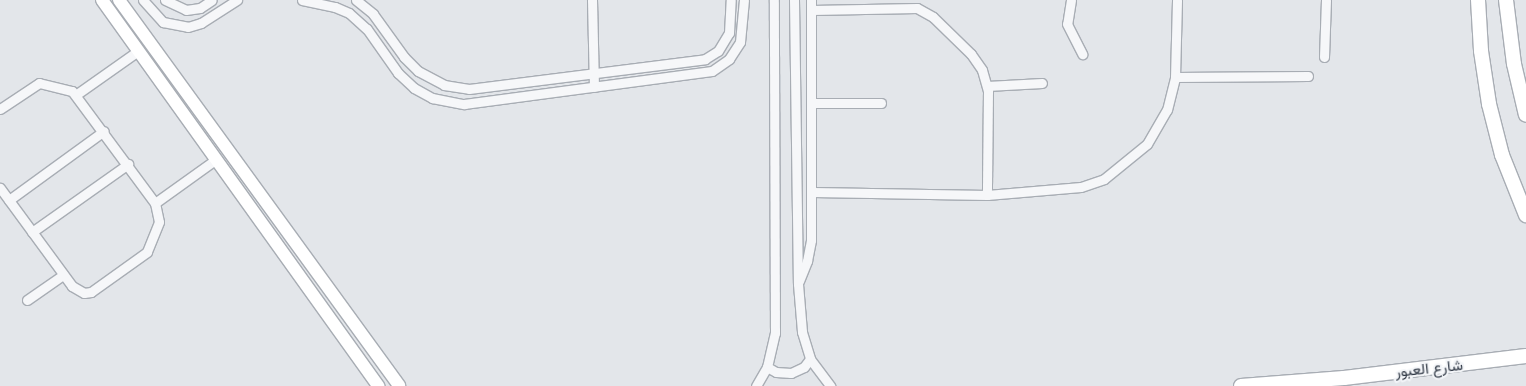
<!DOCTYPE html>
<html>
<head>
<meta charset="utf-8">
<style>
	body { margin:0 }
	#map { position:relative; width:1526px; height:386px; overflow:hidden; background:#e3e6ea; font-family:Arial,Vazirmatn,sans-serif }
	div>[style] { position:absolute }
	.roads { filter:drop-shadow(1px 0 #a8adb4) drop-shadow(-1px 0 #a8adb4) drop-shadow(0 1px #a8adb4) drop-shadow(0 -1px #a8adb4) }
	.street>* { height:9px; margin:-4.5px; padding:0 4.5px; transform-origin:4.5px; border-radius:4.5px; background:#f6f7f9 }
	.secondary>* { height:12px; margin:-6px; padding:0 6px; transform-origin:6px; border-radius:6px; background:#fff }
	.primary>* { height:14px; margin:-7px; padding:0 7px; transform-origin:7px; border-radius:7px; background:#fff }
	span { translate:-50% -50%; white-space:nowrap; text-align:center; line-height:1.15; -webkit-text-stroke:4px #f3f5f8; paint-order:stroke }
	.street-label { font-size:15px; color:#2c3542 }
</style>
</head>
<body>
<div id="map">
	<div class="roads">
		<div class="street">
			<div style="left:143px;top:0;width:30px;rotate:48deg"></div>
			<div style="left:163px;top:22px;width:25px;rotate:11deg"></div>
			<div style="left:188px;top:27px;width:14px;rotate:-17deg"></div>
			<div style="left:201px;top:23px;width:43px;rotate:-32.6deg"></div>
			<div style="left:165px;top:0;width:23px;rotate:25deg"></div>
			<div style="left:186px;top:10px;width:14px;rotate:-8deg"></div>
			<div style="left:200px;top:8px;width:14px;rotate:-34deg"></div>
			<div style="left:302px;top:0;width:34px;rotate:12deg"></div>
			<div style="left:335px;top:7px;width:15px;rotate:23deg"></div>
			<div style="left:349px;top:13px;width:24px;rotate:42deg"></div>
			<div style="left:367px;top:29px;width:54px;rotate:54.8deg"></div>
			<div style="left:398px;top:73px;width:22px;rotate:43deg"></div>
			<div style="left:414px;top:88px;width:21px;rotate:29deg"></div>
			<div style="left:432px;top:98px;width:33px;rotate:11deg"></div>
			<div style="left:464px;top:104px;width:250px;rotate:-7.6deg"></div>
			<div style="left:712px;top:71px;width:21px;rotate:-35deg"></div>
			<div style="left:729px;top:59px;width:20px;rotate:-57deg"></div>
			<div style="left:740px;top:42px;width:42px;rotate:-84.6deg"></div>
			<div style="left:356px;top:0;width:22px;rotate:39deg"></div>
			<div style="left:373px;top:14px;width:53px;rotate:54.2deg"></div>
			<div style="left:404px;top:57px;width:20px;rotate:45deg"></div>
			<div style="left:418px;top:71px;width:30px;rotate:28deg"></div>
			<div style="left:444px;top:85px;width:25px;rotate:9deg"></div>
			<div style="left:469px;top:89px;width:238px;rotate:-7.2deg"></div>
			<div style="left:705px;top:59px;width:15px;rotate:-32deg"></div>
			<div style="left:718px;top:51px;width:21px;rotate:-59deg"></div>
			<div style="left:729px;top:33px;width:33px;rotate:-87deg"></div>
			<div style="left:592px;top:0;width:87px;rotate:88.7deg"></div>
			<div style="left:794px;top:0;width:284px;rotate:89.2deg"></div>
			<div style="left:798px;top:284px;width:48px;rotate:85.2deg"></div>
			<div style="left:802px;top:332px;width:28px;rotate:73deg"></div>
			<div style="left:810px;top:359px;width:34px;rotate:53deg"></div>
			<div style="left:1071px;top:0;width:24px;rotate:99deg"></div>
			<div style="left:1067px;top:24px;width:34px;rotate:63deg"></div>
			<div style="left:812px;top:10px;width:105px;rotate:-1.1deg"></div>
			<div style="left:917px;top:8px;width:18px;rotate:29deg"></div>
			<div style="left:933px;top:17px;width:53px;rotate:44.2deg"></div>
			<div style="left:971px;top:54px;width:19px;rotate:55deg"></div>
			<div style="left:982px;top:70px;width:22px;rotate:74deg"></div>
			<div style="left:988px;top:91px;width:104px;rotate:90.6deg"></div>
			<div style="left:1324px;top:57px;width:57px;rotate:-88deg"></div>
			<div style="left:1175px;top:77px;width:133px;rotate:-0.4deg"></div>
			<div style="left:987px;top:86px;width:55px;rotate:-3.1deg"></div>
			<div style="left:77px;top:94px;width:75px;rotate:-35.2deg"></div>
			<div style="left:812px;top:103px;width:69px"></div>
			<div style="left:0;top:109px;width:47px;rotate:-33.7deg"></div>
			<div style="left:39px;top:83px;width:34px;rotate:14deg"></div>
			<div style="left:72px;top:91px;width:139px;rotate:53.5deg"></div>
			<div style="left:155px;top:203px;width:19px;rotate:78deg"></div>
			<div style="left:159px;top:222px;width:32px;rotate:112deg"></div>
			<div style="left:147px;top:252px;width:69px;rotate:144.5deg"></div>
			<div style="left:91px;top:292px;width:7px;rotate:172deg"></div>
			<div style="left:84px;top:293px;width:14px;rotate:-150deg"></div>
			<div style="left:72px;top:286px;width:122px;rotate:-126.3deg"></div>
			<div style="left:813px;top:192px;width:174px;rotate:1deg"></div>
			<div style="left:987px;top:195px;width:94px;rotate:-4.9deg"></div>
			<div style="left:1081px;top:187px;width:24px;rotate:-19deg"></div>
			<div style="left:1104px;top:179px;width:55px;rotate:-39.1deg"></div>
			<div style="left:1147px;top:144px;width:39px;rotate:-60deg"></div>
			<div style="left:1167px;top:110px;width:34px;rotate:-76deg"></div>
			<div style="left:1175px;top:77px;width:77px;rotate:-88.5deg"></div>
			<div style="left:9px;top:200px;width:117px;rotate:-36deg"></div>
			<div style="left:155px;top:203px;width:74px;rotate:-35.6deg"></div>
			<div style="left:32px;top:232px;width:118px;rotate:-35.3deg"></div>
			<div style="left:799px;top:281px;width:22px;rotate:-68deg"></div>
			<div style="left:807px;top:261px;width:21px;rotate:-79deg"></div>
			<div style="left:811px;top:240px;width:240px;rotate:-90deg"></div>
			<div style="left:27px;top:300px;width:44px;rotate:-34.8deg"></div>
			<div style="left:767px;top:367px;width:10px;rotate:29deg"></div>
			<div style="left:776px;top:372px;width:15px;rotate:4deg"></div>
			<div style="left:791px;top:373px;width:14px;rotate:-25deg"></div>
			<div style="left:804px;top:367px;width:10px;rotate:-53deg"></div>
			<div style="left:756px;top:386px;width:22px;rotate:-60deg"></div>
			<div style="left:767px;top:367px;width:35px;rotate:-77deg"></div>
			<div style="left:775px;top:333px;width:333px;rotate:-90.2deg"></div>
		</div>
		<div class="secondary">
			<div style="left:102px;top:0;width:475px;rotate:54.4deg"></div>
			<div style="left:119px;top:0;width:477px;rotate:54deg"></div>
		</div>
		<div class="primary">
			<div style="left:1478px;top:0;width:51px;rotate:86.6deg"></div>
			<div style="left:1481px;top:51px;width:54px;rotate:81.4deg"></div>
			<div style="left:1489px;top:104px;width:53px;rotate:75.7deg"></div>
			<div style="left:1502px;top:155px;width:65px;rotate:68.2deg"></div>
			<div style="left:1506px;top:0;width:64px;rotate:82.9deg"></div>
			<div style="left:1514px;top:64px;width:52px;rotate:76.8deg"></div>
			<div style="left:1241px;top:386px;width:103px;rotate:-4.4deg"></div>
			<div style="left:1344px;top:378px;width:183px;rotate:-6.9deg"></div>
		</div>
	</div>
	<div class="street-label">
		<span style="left:1429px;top:368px;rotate:-6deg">شارع العبور</span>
	</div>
</div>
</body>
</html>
